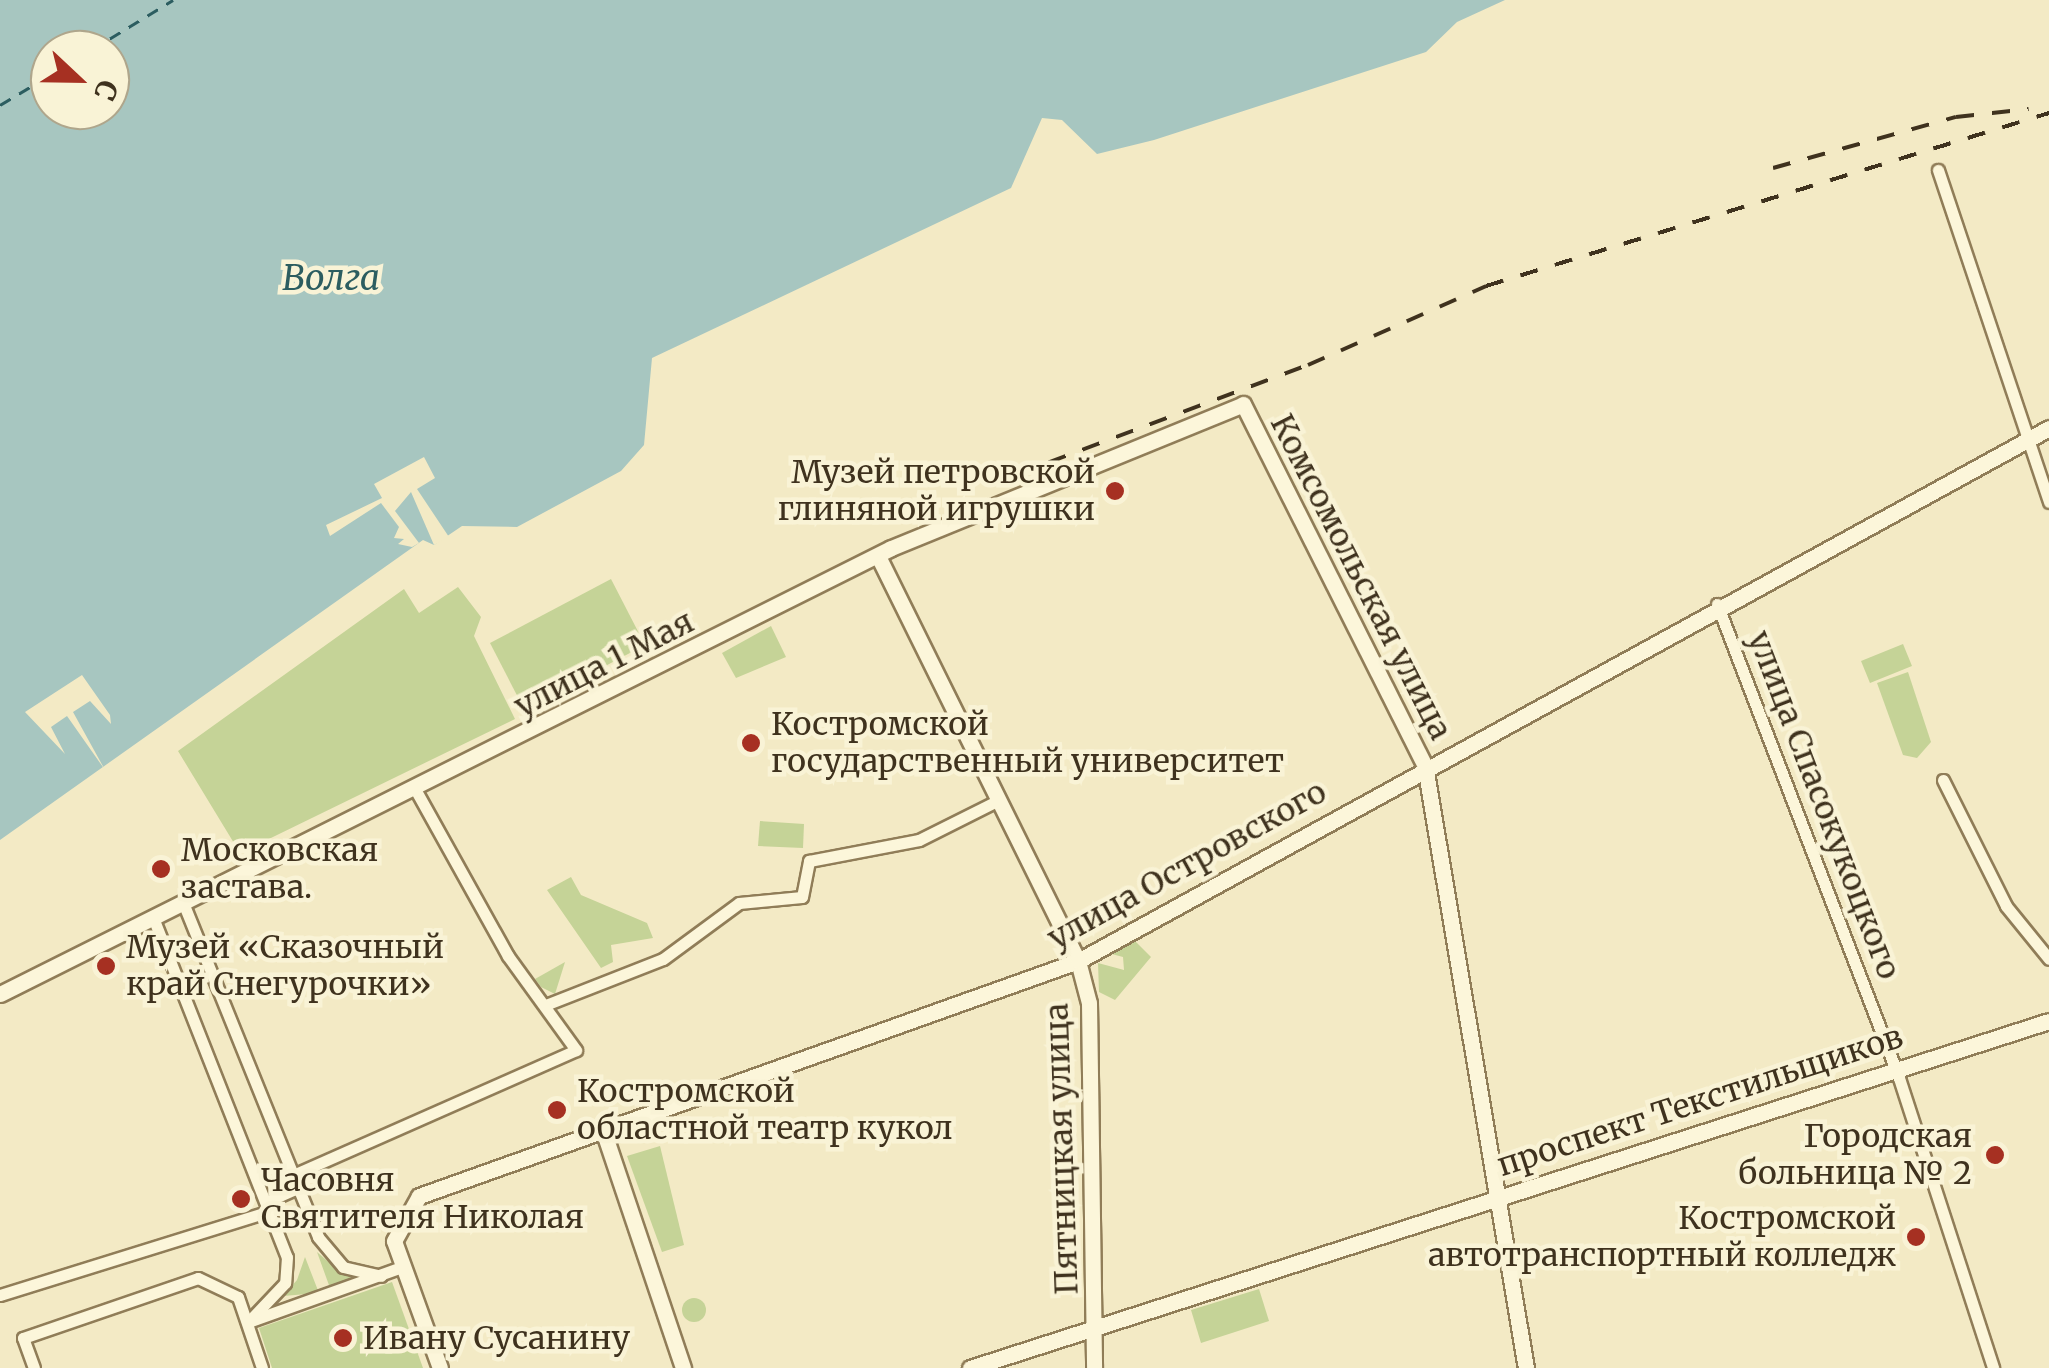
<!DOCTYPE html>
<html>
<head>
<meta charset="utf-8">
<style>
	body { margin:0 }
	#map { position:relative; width:2049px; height:1368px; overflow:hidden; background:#f3eac5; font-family:Merriweather,serif }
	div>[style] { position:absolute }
	.green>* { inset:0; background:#c5d397 }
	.round { border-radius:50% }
	.water>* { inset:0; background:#a7c6c0 }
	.pier>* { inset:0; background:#f3eac5 }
	.ferry>* { height:2.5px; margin-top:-1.25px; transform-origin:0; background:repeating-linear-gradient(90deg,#2c5d60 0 12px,transparent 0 22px) }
	.roads { filter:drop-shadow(2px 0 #907d58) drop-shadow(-2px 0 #907d58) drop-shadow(0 2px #907d58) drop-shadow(0 -2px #907d58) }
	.street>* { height:11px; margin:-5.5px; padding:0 5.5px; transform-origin:5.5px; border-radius:5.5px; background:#fcf6da }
	.secondary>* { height:15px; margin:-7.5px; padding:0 7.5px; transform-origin:7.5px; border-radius:7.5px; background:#fcf6da }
	.rail>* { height:4px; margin-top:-2px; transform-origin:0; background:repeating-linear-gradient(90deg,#3f321e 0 18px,transparent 0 36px) }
	.dots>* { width:28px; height:28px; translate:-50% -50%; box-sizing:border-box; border:5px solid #f9f3d6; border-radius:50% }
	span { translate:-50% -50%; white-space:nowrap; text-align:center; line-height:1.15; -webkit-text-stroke:9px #f9f3d6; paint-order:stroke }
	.poi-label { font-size:32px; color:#3f321e }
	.right { translate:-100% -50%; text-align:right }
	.left { translate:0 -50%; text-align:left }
	.street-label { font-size:32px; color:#3f321e }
	.water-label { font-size:35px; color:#2c5d60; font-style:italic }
	.north { position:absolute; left:30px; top:30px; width:100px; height:100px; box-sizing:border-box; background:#f9f3d6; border:2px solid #afa68c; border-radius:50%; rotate:112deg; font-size:28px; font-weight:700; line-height:40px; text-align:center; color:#3f321e }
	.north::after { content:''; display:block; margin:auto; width:35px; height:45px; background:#a63022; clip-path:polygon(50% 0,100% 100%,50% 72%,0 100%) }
</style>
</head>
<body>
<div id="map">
	<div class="green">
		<div style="clip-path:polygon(611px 579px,645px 645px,524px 709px,490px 643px)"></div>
		<div style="clip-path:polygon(458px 587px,481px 617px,474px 636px,515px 719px,240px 853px,178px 751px,404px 589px,419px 613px)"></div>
		<div style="clip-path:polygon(771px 626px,786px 657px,736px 678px,722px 653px)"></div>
		<div style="clip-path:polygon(1903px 644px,1912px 666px,1870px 683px,1861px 661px)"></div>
		<div style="clip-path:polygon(1908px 672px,1931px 742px,1917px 758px,1903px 755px,1877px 683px)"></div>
		<div style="clip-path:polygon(760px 821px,804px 824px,803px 848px,758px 846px)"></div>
		<div style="clip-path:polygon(571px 877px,581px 895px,647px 923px,653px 938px,611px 945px,613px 962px,601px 968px,547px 890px)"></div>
		<div style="clip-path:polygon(1133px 939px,1151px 957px,1115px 1000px,1099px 992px,1098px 963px,1124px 970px,1123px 957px,1108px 953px)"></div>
		<div style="clip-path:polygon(565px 962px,555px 994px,541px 987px,535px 979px)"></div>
		<div style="clip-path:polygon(660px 1146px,684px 1245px,662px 1252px,627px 1156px)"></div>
		<div style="clip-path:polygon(317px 1252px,339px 1271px,359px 1278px,330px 1288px)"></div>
		<div style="clip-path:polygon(305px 1257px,319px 1293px,283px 1296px,297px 1280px)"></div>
		<div style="clip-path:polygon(392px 1282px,423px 1368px,272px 1368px,259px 1328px)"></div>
		<div style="clip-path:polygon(1259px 1289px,1269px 1321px,1201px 1343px,1191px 1310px)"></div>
		<div class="round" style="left:682px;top:1298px;width:24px;height:24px"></div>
	</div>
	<div class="water">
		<div style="clip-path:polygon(evenodd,0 0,1505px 0,1457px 22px,1426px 52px,1154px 140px,1097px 154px,1062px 120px,1042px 118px,1011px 188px,652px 358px,644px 445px,621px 471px,517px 527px,462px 526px,434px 545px,423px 540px,0 840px,0 0,50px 50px,110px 50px,110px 110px,50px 110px,50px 50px)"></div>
	</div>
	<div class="pier">
		<div style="clip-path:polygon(424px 457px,435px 478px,417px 489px,449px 537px,434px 545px,411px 492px,395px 511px,419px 543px,412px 547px,398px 544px,404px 539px,394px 538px,399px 527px,381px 503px,330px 536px,326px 525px,382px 498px,374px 484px)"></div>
		<div style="clip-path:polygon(82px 675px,110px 715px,111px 724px,90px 701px,73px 712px,105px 770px,67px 716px,51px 727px,65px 754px,25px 712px)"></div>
	</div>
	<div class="ferry">
		<div style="left:91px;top:50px;width:96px;rotate:-31.4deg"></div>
		<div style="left:0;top:105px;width:58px;rotate:-31deg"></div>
	</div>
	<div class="roads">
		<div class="street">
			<div style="left:1938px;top:170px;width:350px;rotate:71.5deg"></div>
			<div style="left:1717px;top:604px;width:508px;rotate:68.99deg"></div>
			<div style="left:1899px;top:1078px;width:305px;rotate:72deg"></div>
			<div style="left:1943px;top:780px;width:141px;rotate:63.4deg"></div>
			<div style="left:2006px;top:906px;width:68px;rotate:50.9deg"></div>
			<div style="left:184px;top:905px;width:358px;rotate:68deg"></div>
			<div style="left:318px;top:1237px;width:39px;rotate:50deg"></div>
			<div style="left:343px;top:1267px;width:39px;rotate:13deg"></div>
			<div style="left:154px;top:920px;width:362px;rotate:68.5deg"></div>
			<div style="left:287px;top:1257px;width:26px;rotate:94deg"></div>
			<div style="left:285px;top:1283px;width:54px;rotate:133.5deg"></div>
			<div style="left:548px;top:1004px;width:123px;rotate:-21.4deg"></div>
			<div style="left:663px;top:959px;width:94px;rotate:-36.4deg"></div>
			<div style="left:739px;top:903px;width:63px;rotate:-5.4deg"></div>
			<div style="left:802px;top:897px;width:37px;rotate:-79deg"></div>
			<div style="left:809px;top:861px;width:112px;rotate:-10.8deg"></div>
			<div style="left:919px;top:840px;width:89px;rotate:-26.6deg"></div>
			<div style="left:293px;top:1175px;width:309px;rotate:-23.8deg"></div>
			<div style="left:576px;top:1050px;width:116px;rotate:-125.9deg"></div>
			<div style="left:508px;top:956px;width:189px;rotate:-119.1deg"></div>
			<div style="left:266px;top:1202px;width:35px;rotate:-24deg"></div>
			<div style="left:0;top:1295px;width:282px;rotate:-17.3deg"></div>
			<div style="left:248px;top:1322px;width:164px;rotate:-19.7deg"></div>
			<div style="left:34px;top:1368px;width:32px;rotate:-110deg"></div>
			<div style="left:23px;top:1338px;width:185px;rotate:-18.9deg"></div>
			<div style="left:198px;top:1278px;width:44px;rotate:25.4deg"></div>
			<div style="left:238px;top:1297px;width:75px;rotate:71.3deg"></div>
		</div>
		<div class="secondary">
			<div style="left:878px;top:556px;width:452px;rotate:63.7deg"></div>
			<div style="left:1078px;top:961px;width:43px;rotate:75.3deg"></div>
			<div style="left:1089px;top:1003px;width:365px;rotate:89.2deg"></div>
			<div style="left:0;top:994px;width:996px;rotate:-26.59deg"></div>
			<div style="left:891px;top:548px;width:380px;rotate:-22.2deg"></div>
			<div style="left:1243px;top:404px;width:405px;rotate:63.3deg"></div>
			<div style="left:1425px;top:766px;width:610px;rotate:80.48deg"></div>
			<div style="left:604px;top:1133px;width:248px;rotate:71.4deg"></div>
			<div style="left:440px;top:1368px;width:135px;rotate:-109.9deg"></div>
			<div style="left:394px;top:1241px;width:51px;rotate:-60.9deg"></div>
			<div style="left:419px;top:1196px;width:700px;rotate:-19.63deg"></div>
			<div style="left:1078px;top:961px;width:1108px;rotate:-28.76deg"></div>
			<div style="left:970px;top:1368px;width:1133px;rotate:-17.83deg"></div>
		</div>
	</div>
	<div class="rail">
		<div style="left:1773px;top:168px;width:190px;rotate:-15.6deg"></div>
		<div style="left:1956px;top:117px;width:73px;rotate:-6.3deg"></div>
		<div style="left:1015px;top:475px;width:313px;rotate:-20.6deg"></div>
		<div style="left:1308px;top:365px;width:195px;rotate:-23.9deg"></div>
		<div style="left:1486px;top:286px;width:589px;rotate:-17.08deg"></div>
	</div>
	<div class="dots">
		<div style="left:1115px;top:491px;background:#a63022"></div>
		<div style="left:751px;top:743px;background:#a63022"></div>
		<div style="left:161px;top:869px;background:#a63022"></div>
		<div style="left:106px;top:966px;background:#a63022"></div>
		<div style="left:557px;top:1110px;background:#a63022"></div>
		<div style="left:1995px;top:1155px;background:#a63022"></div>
		<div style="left:241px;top:1199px;background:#a63022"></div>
		<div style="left:1916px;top:1237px;background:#a63022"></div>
		<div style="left:343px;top:1338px;background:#a63022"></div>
	</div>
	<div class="poi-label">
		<span class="right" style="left:1095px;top:491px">Музей петровской<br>глиняной игрушки</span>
		<span class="left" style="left:771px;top:743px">Костромской<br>государственный университет</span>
		<span class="left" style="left:181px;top:869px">Московская<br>застава.</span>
		<span class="left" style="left:126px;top:966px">Музей «Сказочный<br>край Снегурочки»</span>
		<span class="left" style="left:577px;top:1110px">Костромской<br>областной театр кукол</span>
		<span class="right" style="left:1972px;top:1155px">Городская<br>больница № 2</span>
		<span class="left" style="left:261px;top:1199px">Часовня<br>Святителя Николая</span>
		<span class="right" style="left:1896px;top:1237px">Костромской<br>автотранспортный колледж</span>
		<span class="left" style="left:363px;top:1338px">Ивану Сусанину</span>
	</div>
	<div class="street-label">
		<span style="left:1361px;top:577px;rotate:63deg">Комсомольская улица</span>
		<span style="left:604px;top:664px;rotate:-27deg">улица 1 Мая</span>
		<span style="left:1824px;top:805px;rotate:69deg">улица Спасокукоцкого</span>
		<span style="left:1187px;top:865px;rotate:-29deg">улица Островского</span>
		<span style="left:1700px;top:1101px;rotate:-18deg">проспект Текстильщиков</span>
		<span style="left:1062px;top:1149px;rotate:-92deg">Пятницкая улица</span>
	</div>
	<div class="water-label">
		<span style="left:331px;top:278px">Волга</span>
	</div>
	<div class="north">С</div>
</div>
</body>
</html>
